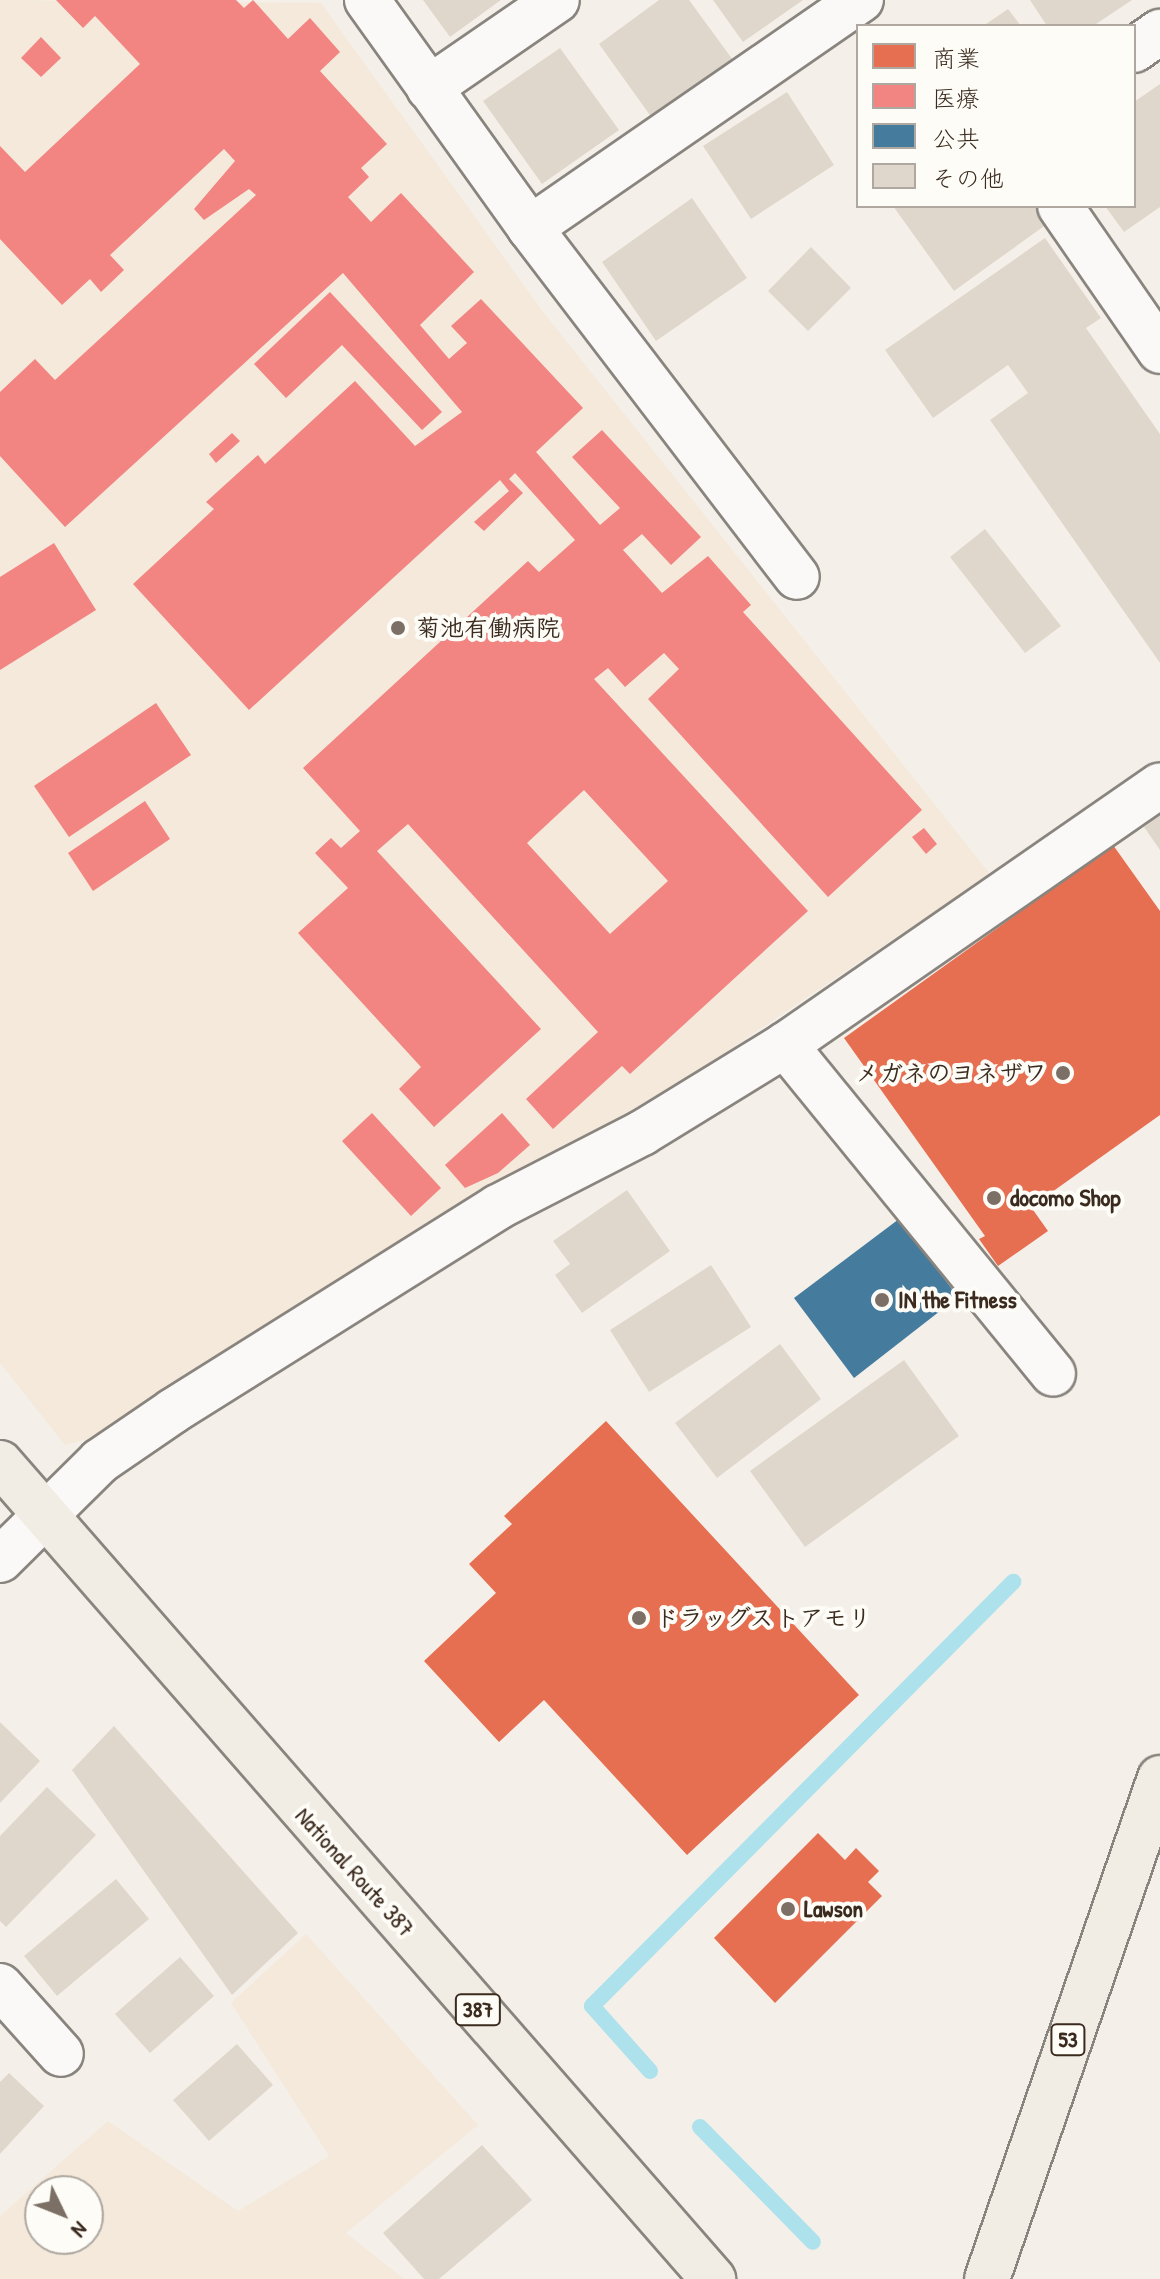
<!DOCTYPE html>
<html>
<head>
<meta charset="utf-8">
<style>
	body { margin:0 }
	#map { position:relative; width:1160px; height:2279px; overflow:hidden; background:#f4f0e9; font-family:"Patrick Hand","Klee One",sans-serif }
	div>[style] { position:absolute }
	.built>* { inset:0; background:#f4e9da }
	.shops>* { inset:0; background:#e76f51 }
	.health>* { inset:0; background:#f28482 }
	.public>* { inset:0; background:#457b9d }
	.stream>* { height:16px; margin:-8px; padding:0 8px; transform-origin:8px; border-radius:8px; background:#ade1ec }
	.building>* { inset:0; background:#e0d7cc }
	.roads { filter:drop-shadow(2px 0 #89847e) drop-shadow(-2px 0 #89847e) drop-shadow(0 2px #89847e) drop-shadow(0 -2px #89847e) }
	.minor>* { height:44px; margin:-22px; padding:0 22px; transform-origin:22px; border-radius:22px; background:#faf9f7 }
	.primary>* { height:44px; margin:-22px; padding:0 22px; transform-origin:22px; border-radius:22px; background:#f1ede5 }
	.trunk>* { height:44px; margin:-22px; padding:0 22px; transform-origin:22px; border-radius:22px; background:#f1ede5 }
	.dots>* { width:22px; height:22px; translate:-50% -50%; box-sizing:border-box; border:4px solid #fdfcf7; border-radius:50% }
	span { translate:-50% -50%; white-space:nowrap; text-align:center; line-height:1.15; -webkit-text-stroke:8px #fdfcf7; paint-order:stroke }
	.shield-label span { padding:2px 6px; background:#fdfcf7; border:2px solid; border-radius:6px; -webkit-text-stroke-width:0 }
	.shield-label { font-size:22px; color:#3b2a1e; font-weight:700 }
	.poi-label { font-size:24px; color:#3b2a1e; font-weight:700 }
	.left { translate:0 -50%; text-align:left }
	.right { translate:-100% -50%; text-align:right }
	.street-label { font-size:24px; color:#3b2a1e }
	.legend { position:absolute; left:856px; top:24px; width:280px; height:184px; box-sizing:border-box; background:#fdfcf7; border:2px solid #afa8a0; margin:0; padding:10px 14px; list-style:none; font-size:24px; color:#3b2a1e }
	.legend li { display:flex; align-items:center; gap:16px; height:40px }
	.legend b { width:40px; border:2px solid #afa8a0 }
	.north { position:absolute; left:24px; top:2175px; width:80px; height:80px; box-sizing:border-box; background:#fdfcf7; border:2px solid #afa8a0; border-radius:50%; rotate:133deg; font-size:22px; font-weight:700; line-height:32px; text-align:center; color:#3b2a1e }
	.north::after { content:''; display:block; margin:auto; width:28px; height:36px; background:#7c6f65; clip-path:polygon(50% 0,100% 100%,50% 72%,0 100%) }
</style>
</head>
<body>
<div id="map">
	<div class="built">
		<div style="clip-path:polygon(0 0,321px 3px,544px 313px,990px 874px,714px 1060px,91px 1438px,65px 1445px,0 1363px)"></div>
		<div style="clip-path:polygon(evenodd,306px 1934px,478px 2125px,346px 2233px,404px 2279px,0 2279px,0 2216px,108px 2121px,238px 2211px,329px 2156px,231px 2003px,306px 1934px,40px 2191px,88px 2191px,88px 2239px,40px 2239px,40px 2191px)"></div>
	</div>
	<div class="shops">
		<div style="clip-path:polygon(1113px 845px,1160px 911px,1160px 1115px,1031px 1207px,1048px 1231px,998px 1266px,979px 1239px,985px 1236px,844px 1038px)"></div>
		<div style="clip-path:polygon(606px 1421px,859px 1695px,687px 1855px,544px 1700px,499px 1742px,424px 1661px,496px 1593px,469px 1564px,512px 1524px,504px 1516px)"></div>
		<div style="clip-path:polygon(818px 1833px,845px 1860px,856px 1848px,879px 1871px,868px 1882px,882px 1896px,775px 2003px,714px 1938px)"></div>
	</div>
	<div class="health">
		<div style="clip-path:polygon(evenodd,56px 0,236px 0,244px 8px,253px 0,288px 39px,310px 18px,340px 52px,320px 71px,387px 144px,361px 168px,369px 177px,348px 197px,371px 222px,401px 193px,474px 272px,420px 325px,449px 359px,467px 343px,451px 326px,481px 299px,583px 408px,536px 452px,600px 525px,620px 508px,572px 457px,602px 430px,701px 537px,671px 565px,642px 534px,623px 550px,662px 593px,708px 556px,751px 605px,743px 612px,922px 810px,828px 897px,648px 699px,679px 669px,664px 653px,625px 687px,608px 668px,594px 679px,808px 911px,630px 1074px,622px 1066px,553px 1129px,526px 1099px,598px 1032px,408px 824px,377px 851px,541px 1029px,434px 1127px,399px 1089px,421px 1067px,298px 933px,348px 888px,315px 853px,331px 838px,341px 848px,360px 831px,303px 768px,528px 561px,539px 572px,575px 540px,515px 473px,509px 479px,523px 493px,484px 531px,474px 522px,509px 491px,500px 480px,249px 710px,133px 584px,214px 509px,206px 502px,258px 455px,265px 464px,355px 381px,415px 446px,462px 412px,343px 273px,65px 527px,0 456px,0 392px,35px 359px,55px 380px,256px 195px,249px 189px,204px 220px,194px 209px,235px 161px,224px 149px,110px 255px,124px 270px,101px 292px,90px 279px,62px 305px,0 239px,0 146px,25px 172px,140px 64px,95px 16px,83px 28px,56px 0,584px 790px,668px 881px,610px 934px,527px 843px,584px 790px)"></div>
		<div style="clip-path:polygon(41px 37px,61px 58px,41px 77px,21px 58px)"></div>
		<div style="clip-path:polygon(330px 292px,442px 412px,422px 430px,342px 345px,286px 398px,254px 364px)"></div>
		<div style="clip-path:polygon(232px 433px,240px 441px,216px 463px,209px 454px)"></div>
		<div style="clip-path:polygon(54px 543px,96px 610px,0 670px,0 577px)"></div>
		<div style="clip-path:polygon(156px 703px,191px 755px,69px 837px,34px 786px)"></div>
		<div style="clip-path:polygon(145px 801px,170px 839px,93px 891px,68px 853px)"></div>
		<div style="clip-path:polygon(924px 828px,937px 844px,926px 854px,912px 837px)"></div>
		<div style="clip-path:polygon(372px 1113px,441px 1188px,411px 1216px,342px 1141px)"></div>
		<div style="clip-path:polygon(502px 1113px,530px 1145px,498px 1173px,465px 1188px,445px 1165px)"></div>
	</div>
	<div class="public">
		<div style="clip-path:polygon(899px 1219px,958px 1297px,854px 1378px,794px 1298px)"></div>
	</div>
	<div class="stream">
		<div style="left:650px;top:2071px;width:87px;rotate:-131.7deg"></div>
		<div style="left:592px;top:2006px;width:598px;rotate:-45.2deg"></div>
		<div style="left:700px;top:2127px;width:161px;rotate:45.5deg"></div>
	</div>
	<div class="building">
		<div style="clip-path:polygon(423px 0,501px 0,450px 37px)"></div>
		<div style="clip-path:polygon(659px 0,689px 0,733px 60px,652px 118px,599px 44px)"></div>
		<div style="clip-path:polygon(713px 0,803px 0,743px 42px)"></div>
		<div style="clip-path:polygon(1030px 0,1132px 0,1093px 26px,1047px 26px)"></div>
		<div style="clip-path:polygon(1008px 9px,1021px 26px,983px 26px)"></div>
		<div style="clip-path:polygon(560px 48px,619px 130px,542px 184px,483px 101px)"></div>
		<div style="clip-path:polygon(1160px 84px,1160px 207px,1124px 232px,1105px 206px,1134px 206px,1134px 102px)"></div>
		<div style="clip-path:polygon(787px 92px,834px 165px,751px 219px,703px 146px)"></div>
		<div style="clip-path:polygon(692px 198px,747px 278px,656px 341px,602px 262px)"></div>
		<div style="clip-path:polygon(893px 206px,1034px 206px,1047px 224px,954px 291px)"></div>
		<div style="clip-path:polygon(1045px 238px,1101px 318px,1086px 328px,1160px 434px,1160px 663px,990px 420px,1028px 393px,1008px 365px,933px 418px,885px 350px)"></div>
		<div style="clip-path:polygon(811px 247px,851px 288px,808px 331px,768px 291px)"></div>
		<div style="clip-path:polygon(985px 529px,1061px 626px,1025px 653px,950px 557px)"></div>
		<div style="clip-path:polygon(1160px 815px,1160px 850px,1144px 827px)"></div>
		<div style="clip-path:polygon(627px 1190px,670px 1251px,582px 1313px,555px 1275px,570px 1264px,553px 1241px)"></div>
		<div style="clip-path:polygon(711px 1265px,751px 1327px,649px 1392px,610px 1330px)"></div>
		<div style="clip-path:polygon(780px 1344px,821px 1399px,717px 1478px,675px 1423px)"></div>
		<div style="clip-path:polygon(904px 1360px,959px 1436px,805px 1547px,750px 1471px)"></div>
		<div style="clip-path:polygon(0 1722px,40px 1761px,0 1803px)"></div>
		<div style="clip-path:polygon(114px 1726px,298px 1933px,232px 1995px,72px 1770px)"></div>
		<div style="clip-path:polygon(47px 1787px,96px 1835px,6px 1927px,0 1921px,0 1836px)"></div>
		<div style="clip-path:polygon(116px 1879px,149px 1919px,57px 1996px,24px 1956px)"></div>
		<div style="clip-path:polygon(180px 1957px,214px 1996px,150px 2053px,115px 2014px)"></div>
		<div style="clip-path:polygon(237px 2044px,273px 2085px,209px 2141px,173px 2100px)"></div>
		<div style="clip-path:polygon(9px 2073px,44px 2106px,0 2154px,0 2082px)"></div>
		<div style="clip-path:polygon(482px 2145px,532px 2200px,439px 2279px,424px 2279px,383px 2233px)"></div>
	</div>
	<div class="roads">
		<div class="minor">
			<div style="left:367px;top:0;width:280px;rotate:54.4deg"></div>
			<div style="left:530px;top:228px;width:439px;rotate:52.6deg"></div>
			<div style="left:1134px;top:50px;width:32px;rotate:-35deg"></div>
			<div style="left:429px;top:88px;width:155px;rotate:-34.5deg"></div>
			<div style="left:1060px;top:206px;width:176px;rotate:55.4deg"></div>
			<div style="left:530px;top:228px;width:402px;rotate:-34.6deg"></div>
			<div style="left:785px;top:1045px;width:424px;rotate:50.8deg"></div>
			<div style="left:0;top:1560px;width:141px;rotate:-44.7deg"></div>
			<div style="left:100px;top:1461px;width:88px;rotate:-34.4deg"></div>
			<div style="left:173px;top:1411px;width:384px;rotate:-32.1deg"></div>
			<div style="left:498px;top:1207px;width:162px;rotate:-27.2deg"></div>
			<div style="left:642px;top:1133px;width:168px;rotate:-31.6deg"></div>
			<div style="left:785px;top:1045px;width:456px;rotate:-34.7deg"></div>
			<div style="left:0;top:1986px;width:91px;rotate:48.1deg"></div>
		</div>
		<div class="primary">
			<div style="left:987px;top:2279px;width:530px;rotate:-70.95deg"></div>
		</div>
		<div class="trunk">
			<div style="left:0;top:1463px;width:1084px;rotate:48.85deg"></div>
		</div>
	</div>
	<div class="dots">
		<div style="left:398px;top:628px;background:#7c6f65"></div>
		<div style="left:1063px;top:1073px;background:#7c6f65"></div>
		<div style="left:994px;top:1198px;background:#7c6f65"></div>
		<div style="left:882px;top:1300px;background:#7c6f65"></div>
		<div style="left:639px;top:1618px;background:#7c6f65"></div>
		<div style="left:788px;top:1909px;background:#7c6f65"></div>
	</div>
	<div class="shield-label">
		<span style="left:478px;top:2010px">387</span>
		<span style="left:1068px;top:2040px">53</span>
	</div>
	<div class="poi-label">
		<span class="left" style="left:416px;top:628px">菊池有働病院</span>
		<span class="right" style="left:1047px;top:1073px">メガネのヨネザワ</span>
		<span class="left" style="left:1010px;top:1198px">docomo Shop</span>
		<span class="left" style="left:898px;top:1300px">IN the Fitness</span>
		<span class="left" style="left:655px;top:1618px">ドラッグストアモリ</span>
		<span class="left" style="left:804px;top:1909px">Lawson</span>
	</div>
	<div class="street-label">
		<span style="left:355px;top:1872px;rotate:48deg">National Route 387</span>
	</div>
	<ul class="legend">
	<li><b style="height:22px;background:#e76f51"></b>商業</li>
	<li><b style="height:22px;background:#f28482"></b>医療</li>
	<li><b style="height:22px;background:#457b9d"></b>公共</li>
	<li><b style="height:22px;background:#e0d7cc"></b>その他</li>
	</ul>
	<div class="north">N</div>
</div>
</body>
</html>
